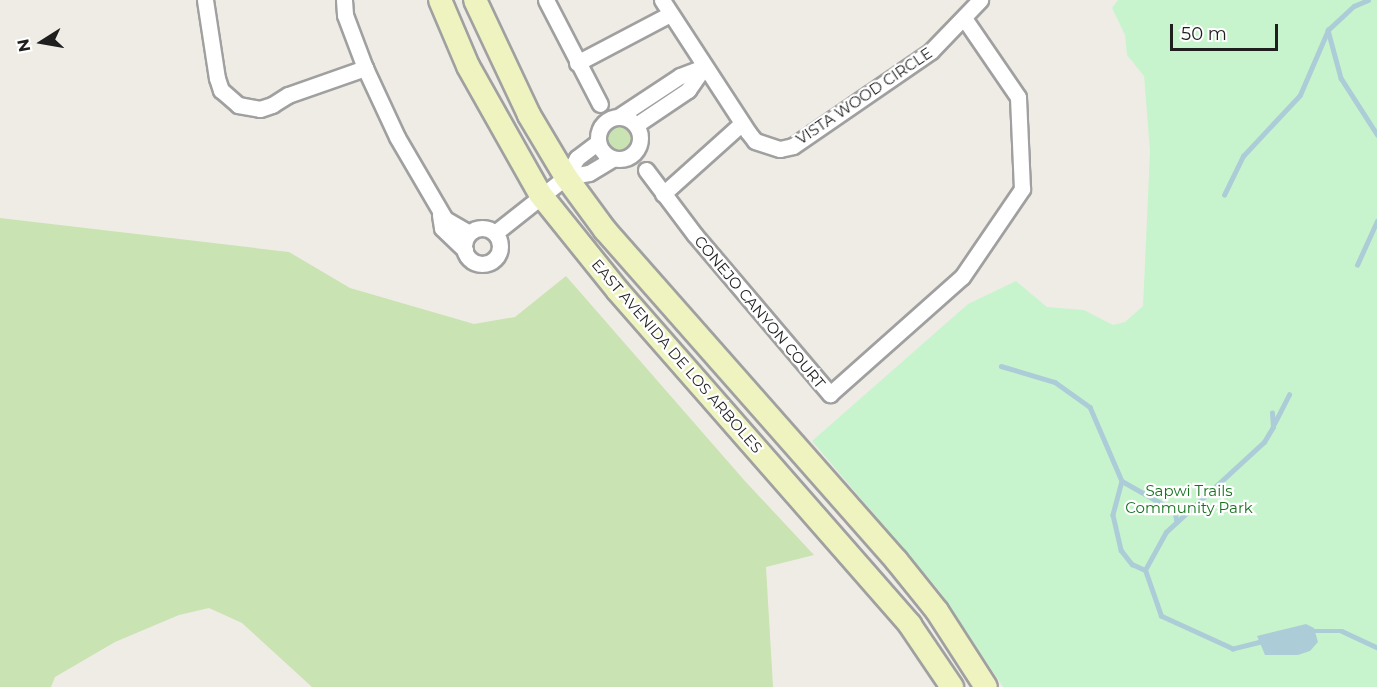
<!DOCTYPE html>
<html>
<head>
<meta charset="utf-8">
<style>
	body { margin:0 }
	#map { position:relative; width:1377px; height:687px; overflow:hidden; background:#efece6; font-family:Montserrat,sans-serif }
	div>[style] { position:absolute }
	.grass>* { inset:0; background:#c9e3b2 }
	.round { border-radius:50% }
	.park>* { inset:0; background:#c8f4cd }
	.water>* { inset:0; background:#accdd8 }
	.stream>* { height:4.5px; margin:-2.25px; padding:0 2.25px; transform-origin:2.25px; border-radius:2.25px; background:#accdd8 }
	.roads { filter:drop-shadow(2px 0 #a0a0a0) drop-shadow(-2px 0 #a0a0a0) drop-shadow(0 2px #a0a0a0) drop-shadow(0 -2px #a0a0a0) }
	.street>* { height:15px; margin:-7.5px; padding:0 7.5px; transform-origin:7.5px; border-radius:7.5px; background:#fff }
	.street>.ring { margin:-7.5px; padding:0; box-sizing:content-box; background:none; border:15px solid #fff; border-radius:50% }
	.secondary>* { height:22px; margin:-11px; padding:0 11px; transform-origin:11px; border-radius:11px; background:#eff3c0 }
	span { translate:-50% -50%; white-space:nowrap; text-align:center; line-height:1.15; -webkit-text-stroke:4.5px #fff; paint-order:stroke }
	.street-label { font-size:15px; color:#1f1f1f }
	.park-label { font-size:15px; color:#177321 }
	.north { position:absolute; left:12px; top:12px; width:60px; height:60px; -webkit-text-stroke:4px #fff; paint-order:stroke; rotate:259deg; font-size:16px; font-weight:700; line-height:24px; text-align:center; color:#1f1f1f }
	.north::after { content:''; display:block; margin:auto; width:21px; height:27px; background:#1f1f1f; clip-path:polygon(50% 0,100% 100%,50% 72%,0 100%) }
	.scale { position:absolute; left:1170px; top:24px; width:108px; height:27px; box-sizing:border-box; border:3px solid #1f1f1f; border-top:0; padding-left:8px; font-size:18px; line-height:21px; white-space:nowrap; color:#1f1f1f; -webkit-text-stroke:4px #fff; paint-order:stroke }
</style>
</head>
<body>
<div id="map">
	<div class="grass">
		<div class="round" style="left:606px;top:125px;width:26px;height:26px"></div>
		<div style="clip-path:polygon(0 218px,289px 252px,350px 288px,474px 324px,515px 317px,566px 276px,744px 480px,814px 555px,766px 567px,773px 687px,312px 687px,242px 623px,209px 608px,179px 615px,115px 642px,55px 677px,51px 687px,0 687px)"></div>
	</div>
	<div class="park">
		<div style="clip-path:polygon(1118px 0,1377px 0,1377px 687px,1003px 687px,940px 592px,812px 441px,968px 304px,1016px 281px,1047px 307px,1084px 310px,1113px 325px,1125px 322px,1143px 306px,1150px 151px,1144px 76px,1127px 55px,1125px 35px,1112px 8px)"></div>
	</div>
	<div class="water">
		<div style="clip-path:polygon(1306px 624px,1314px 628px,1318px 642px,1310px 651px,1298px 655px,1265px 655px,1257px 636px)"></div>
	</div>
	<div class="stream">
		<div style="left:1328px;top:30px;width:50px;rotate:74.8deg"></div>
		<div style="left:1341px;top:78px;width:67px;rotate:57.3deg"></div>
		<div style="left:1224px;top:195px;width:43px;rotate:-64deg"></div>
		<div style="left:1243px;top:156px;width:83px;rotate:-46.9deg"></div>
		<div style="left:1300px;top:95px;width:71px;rotate:-66.7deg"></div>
		<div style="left:1328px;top:30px;width:35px;rotate:-43deg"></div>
		<div style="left:1354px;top:6px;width:15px;rotate:-23deg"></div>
		<div style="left:1357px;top:265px;width:48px;rotate:-65.6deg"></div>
		<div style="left:1001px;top:366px;width:56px;rotate:16.5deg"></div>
		<div style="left:1055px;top:382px;width:43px;rotate:35.5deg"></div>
		<div style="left:1090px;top:407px;width:81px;rotate:66.6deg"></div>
		<div style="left:1122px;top:481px;width:35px;rotate:105deg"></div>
		<div style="left:1113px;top:515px;width:36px;rotate:77deg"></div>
		<div style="left:1121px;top:550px;width:18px;rotate:52deg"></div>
		<div style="left:1132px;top:564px;width:14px;rotate:25deg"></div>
		<div style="left:1274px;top:424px;width:33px;rotate:-63deg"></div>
		<div style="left:1122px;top:481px;width:61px;rotate:29.5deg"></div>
		<div style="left:1175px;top:511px;width:11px;rotate:80deg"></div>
		<div style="left:1311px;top:631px;width:31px"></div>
		<div style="left:1342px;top:631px;width:38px;rotate:25deg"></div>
		<div style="left:1265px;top:641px;width:33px;rotate:166deg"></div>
		<div style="left:1233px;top:649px;width:79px;rotate:-155.4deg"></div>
		<div style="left:1161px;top:616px;width:49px;rotate:-109.2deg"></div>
		<div style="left:1145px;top:570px;width:43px;rotate:-61.1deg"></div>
		<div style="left:1166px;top:532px;width:133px;rotate:-42.6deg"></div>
		<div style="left:1264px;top:442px;width:17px;rotate:-59deg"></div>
		<div style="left:1273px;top:427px;width:14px;rotate:-94deg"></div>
	</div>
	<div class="roads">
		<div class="street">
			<div style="left:205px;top:0;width:79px;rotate:81.3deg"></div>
			<div style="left:217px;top:78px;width:13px;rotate:72deg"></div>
			<div style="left:221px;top:90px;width:23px;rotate:41deg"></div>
			<div style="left:238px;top:105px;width:22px;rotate:10deg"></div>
			<div style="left:260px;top:109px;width:13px;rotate:-18deg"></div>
			<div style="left:272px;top:105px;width:19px;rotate:-32deg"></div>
			<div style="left:288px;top:95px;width:82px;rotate:-19.3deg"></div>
			<div style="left:344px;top:0;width:15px;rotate:86deg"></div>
			<div style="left:345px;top:15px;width:57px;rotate:69.3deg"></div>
			<div style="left:365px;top:68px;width:76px;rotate:65.1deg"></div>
			<div style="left:397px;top:137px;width:95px;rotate:59.7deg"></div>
			<div style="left:445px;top:219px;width:28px;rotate:30deg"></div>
			<div style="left:546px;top:0;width:117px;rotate:62.6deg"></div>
			<div style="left:662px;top:0;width:158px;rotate:56.9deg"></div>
			<div style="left:748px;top:132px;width:11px;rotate:52deg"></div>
			<div style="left:755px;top:141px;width:26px;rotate:18deg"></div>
			<div style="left:780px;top:149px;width:13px;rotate:-13deg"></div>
			<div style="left:793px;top:146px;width:168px;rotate:-34.5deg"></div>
			<div style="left:931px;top:51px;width:71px;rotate:-46.1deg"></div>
			<div style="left:577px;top:63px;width:105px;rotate:-27.8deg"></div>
			<div class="ring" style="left:598px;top:117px;width:27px;height:27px"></div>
			<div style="left:618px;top:117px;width:74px;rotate:-33.5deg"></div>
			<div style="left:680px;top:76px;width:26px;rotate:-21deg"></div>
			<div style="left:636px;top:125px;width:63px;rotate:-33.9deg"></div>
			<div style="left:688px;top:90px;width:28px;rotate:-55deg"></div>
			<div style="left:646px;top:170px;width:81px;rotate:53deg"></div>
			<div style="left:695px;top:235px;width:209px;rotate:49.7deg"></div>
			<div style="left:830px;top:394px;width:176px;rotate:-41.6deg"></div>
			<div style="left:962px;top:277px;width:107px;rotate:-55.7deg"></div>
			<div style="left:1022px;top:189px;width:92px;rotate:-92.5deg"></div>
			<div style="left:1018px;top:97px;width:96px;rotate:-124.4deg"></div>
			<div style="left:566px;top:177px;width:22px;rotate:-60deg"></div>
			<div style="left:577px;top:158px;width:26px;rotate:-37deg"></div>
			<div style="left:663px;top:194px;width:106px;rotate:-41.9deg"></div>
			<div style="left:440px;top:215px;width:13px;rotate:81deg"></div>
			<div style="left:442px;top:228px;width:32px;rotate:44deg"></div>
			<div class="ring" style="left:464px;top:228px;width:21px;height:21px"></div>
			<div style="left:495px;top:233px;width:90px;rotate:-38.3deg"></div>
			<div style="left:566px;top:177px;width:23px;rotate:-10deg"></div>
			<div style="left:589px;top:173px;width:27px;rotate:-31deg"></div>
		</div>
		<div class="secondary">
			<div style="left:440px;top:0;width:72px;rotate:67deg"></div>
			<div style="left:468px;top:66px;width:147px;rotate:60.6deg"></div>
			<div style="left:540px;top:194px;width:124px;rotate:51.2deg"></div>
			<div style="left:618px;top:291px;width:444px;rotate:48.8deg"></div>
			<div style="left:910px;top:625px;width:75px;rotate:55.9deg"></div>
			<div style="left:475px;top:0;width:127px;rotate:64.8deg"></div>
			<div style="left:529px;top:115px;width:72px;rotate:59.2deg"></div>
			<div style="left:566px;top:177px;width:66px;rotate:53.7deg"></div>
			<div style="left:605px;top:230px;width:440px;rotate:48.6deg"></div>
			<div style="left:896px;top:560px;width:65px;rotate:51.2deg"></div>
			<div style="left:937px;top:611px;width:90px;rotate:57.2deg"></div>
		</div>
	</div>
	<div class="street-label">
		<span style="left:864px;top:96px;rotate:-34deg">VISTA WOOD CIRCLE</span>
		<span style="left:760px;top:312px;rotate:50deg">CONEJO CANYON COURT</span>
		<span style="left:677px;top:356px;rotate:49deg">EAST AVENIDA DE LOS ARBOLES</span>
	</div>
	<div class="park-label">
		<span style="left:1189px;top:499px">Sapwi Trails<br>Community Park</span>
	</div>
	<div class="north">N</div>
	<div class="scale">50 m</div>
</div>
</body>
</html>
